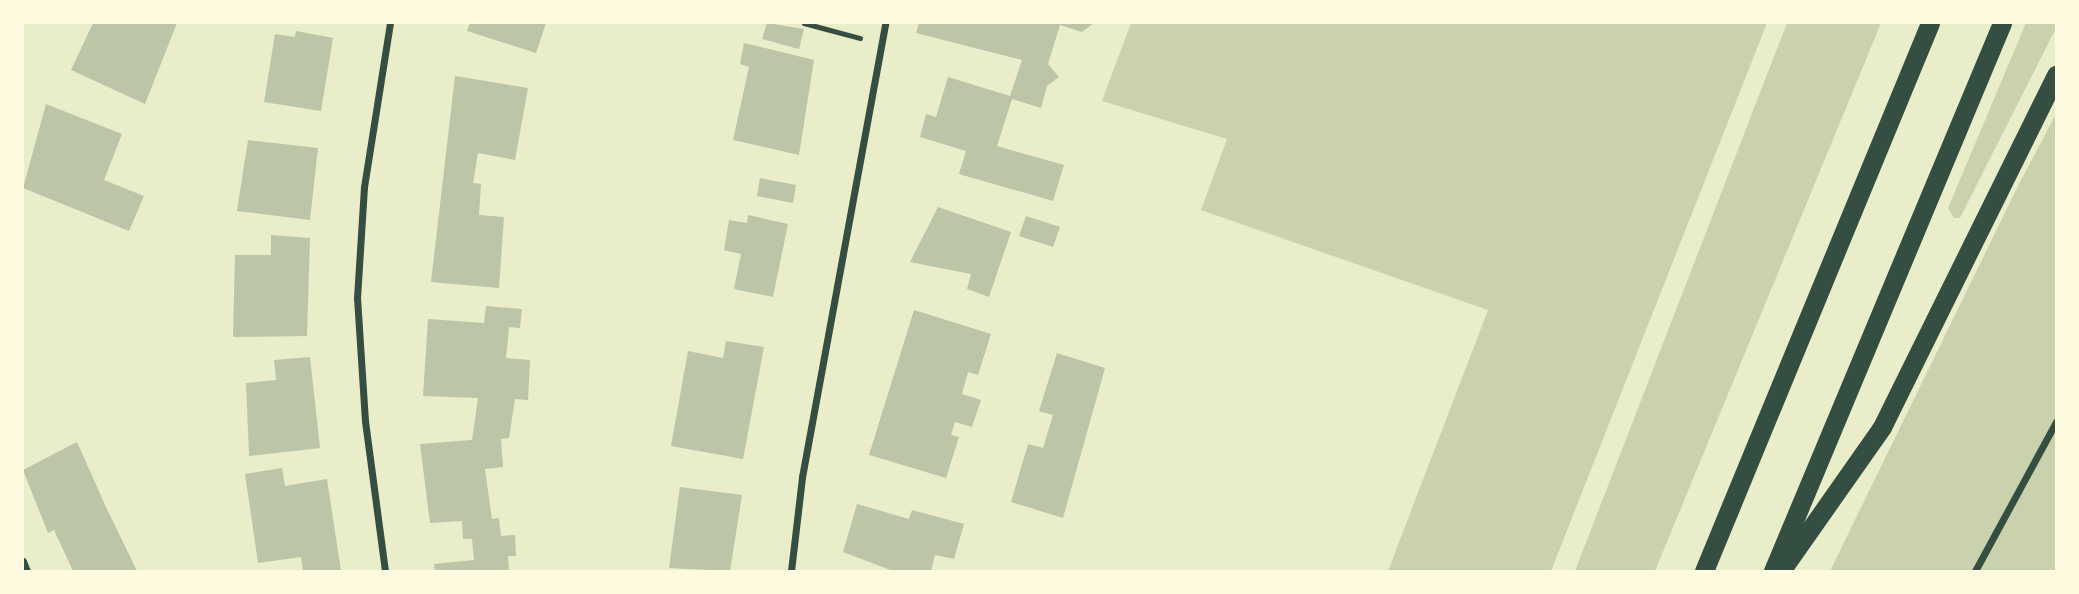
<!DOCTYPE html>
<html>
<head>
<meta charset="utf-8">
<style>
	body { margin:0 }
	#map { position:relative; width:2079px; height:594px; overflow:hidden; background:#e9edc9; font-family:"Titillium Web",sans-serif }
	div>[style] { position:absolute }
	.green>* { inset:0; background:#cad2ad }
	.building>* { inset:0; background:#bcc5a7 }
	.path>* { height:4.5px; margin:-2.25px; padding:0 2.25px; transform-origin:2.25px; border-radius:2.25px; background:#344e41 }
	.minor>* { height:7px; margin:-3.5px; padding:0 3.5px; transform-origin:3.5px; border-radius:3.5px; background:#344e41 }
	.trunk>* { height:19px; margin:-9.5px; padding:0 9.5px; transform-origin:9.5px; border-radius:9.5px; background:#344e41 }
	span { translate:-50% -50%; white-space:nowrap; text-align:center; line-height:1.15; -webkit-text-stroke:7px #fefae0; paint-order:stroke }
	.frame { position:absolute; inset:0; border:24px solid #fefae0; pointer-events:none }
</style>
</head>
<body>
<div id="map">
	<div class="green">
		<div style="clip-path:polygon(1131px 23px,1767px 23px,1551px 571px,1388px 571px,1488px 310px,1201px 210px,1227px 139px,1102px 101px)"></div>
		<div style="clip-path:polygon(1787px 23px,1881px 23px,1655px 571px,1575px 571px)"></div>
		<div style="clip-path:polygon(2026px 23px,2056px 23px,2056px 28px,1960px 218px,1954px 218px,1948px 208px)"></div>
		<div style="clip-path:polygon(2056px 114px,2056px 571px,1830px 571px,2019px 184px)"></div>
	</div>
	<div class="building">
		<div style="clip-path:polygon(93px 23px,177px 23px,145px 104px,71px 70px)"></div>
		<div style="clip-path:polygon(470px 23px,546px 23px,536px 53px,467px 31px)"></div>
		<div style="clip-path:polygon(767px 23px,804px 29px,799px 49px,762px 39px)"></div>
		<div style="clip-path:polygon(919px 23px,1094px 23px,1082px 32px,1060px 25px,1048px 64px,1059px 77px,1047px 86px,1041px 108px,1012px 99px,997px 146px,1064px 165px,1053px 201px,959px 174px,966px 151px,920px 137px,926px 114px,936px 117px,948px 77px,1010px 96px,1022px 60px,916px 33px)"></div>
		<div style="clip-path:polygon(296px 31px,333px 38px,321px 111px,264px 102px,275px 34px,295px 37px)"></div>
		<div style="clip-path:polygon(744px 43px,814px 60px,799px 155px,733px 140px,749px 67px,740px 64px)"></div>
		<div style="clip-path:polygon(455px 76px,528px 88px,515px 160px,478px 153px,473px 183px,481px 184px,479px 215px,504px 217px,499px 288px,431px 282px)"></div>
		<div style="clip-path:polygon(46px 104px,122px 134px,104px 180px,144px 196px,129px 231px,23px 188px)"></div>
		<div style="clip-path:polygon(248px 140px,318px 148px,310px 220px,237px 211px)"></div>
		<div style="clip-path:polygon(760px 178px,796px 185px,793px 203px,757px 196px)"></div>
		<div style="clip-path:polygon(938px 207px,1011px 232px,989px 297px,967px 289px,971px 274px,910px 262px)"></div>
		<div style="clip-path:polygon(748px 215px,788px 224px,773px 297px,734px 289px,741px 254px,724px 250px,729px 220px,747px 223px)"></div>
		<div style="clip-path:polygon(1026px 216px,1060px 227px,1053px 247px,1019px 236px)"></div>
		<div style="clip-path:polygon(271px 235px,310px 238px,307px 336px,233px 337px,235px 255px,271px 255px)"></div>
		<div style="clip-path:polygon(486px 306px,522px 309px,520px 328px,509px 327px,506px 358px,530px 360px,528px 400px,515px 399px,509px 438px,501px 439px,503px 467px,485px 469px,492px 519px,499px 518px,501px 536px,515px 535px,516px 556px,508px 556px,509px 571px,435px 571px,434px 564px,474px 560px,472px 539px,463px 539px,462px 521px,430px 523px,420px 444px,472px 440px,478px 398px,423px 396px,428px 319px,484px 323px)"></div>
		<div style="clip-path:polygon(914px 310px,991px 334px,978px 375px,968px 372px,962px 394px,981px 400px,972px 427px,955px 422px,951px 435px,959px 437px,946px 478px,869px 455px)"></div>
		<div style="clip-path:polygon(726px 341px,764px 347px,743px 459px,671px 446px,688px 351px,723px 358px)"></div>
		<div style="clip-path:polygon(1057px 353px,1105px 368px,1063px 518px,1011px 502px,1028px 444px,1043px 448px,1053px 415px,1039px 411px)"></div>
		<div style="clip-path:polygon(310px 357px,320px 448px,249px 456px,246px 383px,276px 380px,274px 360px)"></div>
		<div style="clip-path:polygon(77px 442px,106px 507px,137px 571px,73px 571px,54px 530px,48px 533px,23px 470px)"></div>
		<div style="clip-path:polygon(282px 468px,285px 486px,327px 479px,341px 571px,303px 571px,301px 557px,258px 563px,245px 474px)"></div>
		<div style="clip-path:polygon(680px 487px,742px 495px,730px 571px,669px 568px)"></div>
		<div style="clip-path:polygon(857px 504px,909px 519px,912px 510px,964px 524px,954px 559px,935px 555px,931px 571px,893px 571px,843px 552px)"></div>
	</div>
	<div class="path">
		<div style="left:804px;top:23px;width:58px;rotate:15deg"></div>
	</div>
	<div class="minor">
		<div style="left:23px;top:561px;width:11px;rotate:68deg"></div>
		<div style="left:385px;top:571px;width:151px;rotate:-97.6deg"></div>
		<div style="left:365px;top:421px;width:123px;rotate:-93.7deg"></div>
		<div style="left:357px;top:298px;width:111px;rotate:-86.4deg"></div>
		<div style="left:364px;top:187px;width:166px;rotate:-81deg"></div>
		<div style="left:791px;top:571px;width:95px;rotate:-83.3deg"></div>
		<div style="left:802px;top:477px;width:462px;rotate:-79.6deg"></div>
		<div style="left:1975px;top:571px;width:170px;rotate:-61.5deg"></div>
	</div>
	<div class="trunk">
		<div style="left:1783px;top:568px;width:172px;rotate:-54.9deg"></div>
		<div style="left:1882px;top:427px;width:393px;rotate:-63.7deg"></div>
		<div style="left:1704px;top:571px;width:593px;rotate:-67.59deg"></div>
		<div style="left:1773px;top:571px;width:594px;rotate:-67.32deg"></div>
	</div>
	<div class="frame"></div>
</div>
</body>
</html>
